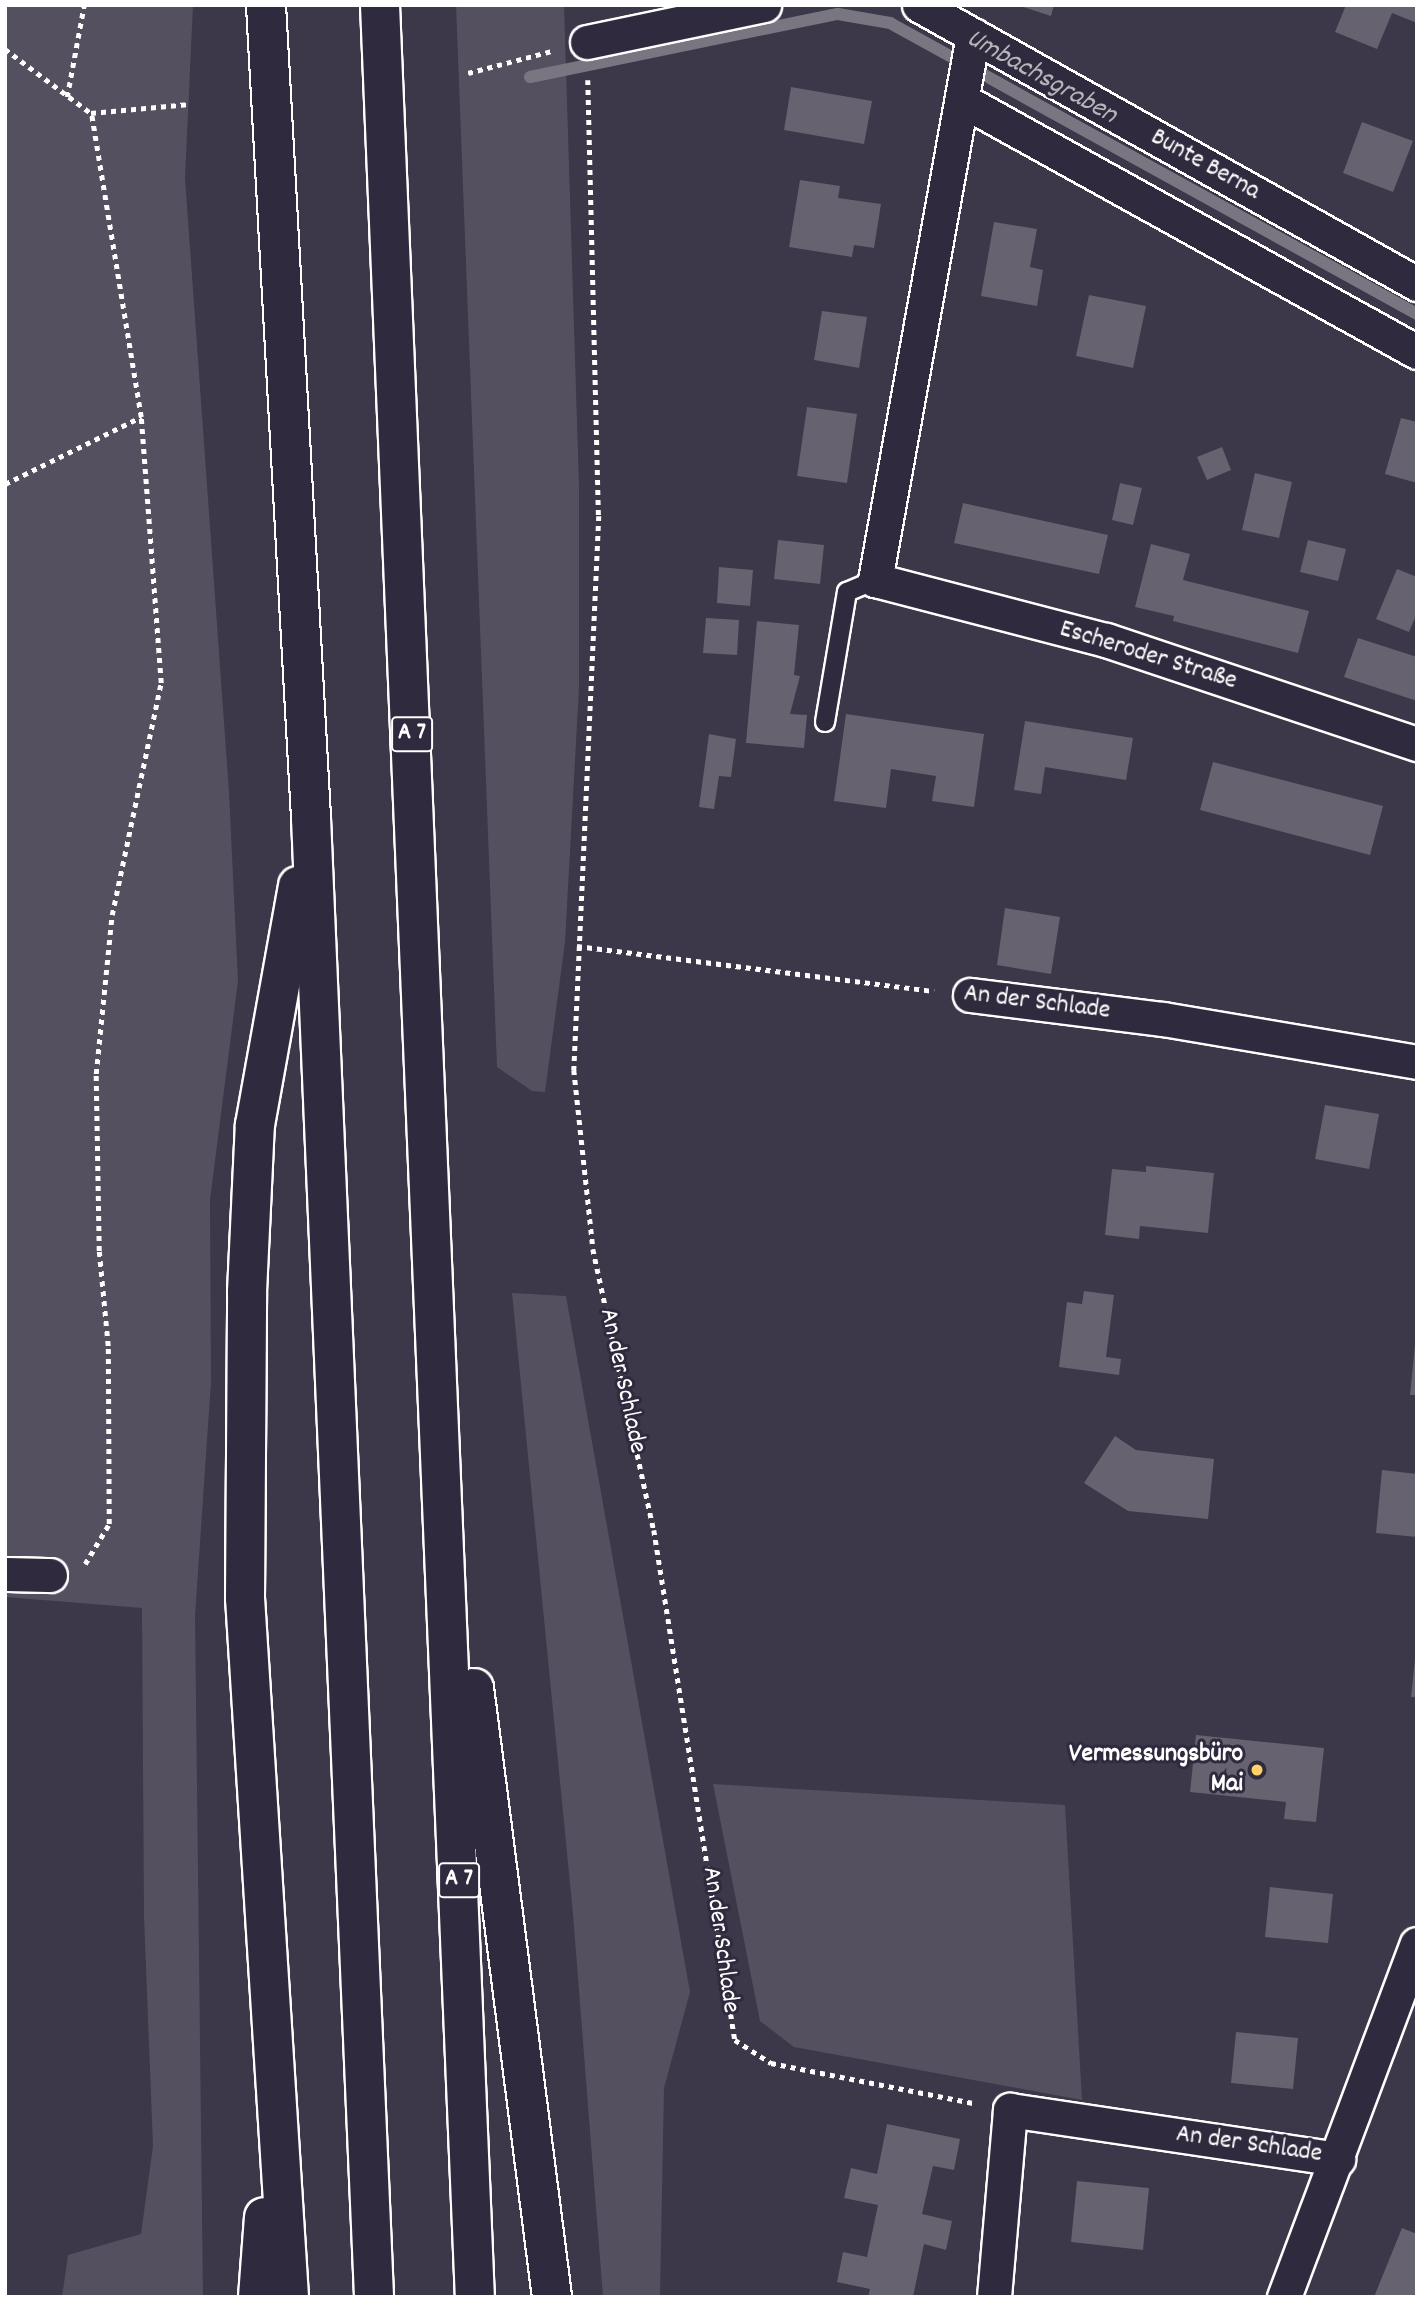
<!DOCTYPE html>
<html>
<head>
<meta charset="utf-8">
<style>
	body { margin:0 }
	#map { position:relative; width:1422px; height:2302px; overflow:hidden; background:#3c3749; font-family:Dekko,sans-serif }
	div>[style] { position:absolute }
	.green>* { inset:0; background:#555060 }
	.stream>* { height:12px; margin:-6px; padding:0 6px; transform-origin:6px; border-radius:6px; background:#797682 }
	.building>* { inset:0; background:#666270 }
	.path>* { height:4.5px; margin-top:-2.25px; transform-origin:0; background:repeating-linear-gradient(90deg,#fff 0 5px,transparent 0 10px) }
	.roads { filter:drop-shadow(2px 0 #fff) drop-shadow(-2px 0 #fff) drop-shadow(0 2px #fff) drop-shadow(0 -2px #fff) }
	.lane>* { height:18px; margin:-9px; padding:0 9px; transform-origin:9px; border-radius:9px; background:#2f2a3d }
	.street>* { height:33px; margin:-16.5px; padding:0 16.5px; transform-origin:16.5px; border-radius:16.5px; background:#2f2a3d }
	.highway>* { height:38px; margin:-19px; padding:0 19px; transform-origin:19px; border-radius:19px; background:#2f2a3d }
	.dots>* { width:19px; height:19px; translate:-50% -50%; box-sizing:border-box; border:4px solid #2f2a3d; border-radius:50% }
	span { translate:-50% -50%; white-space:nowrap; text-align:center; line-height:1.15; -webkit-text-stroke:6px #2f2a3d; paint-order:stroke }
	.shield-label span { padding:2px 5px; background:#2f2a3d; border:2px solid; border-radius:5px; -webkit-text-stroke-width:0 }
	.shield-label { font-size:24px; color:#fff; font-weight:700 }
	.street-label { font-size:26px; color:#fff }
	.poi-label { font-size:26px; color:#fff; font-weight:700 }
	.right { translate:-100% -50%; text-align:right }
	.water-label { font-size:28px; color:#b5b4ba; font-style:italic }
	.frame { position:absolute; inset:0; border:7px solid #fff; pointer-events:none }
</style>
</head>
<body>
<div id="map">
	<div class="green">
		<div style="clip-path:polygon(5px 5px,193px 5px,185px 178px,229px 792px,238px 981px,210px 1200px,211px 1382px,195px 1616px,203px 2297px,62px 2297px,68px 2255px,141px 2234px,153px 2146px,144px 1917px,142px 1608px,5px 1597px)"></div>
		<div style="clip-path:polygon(456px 5px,564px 5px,579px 487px,579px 688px,565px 942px,545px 1092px,532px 1091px,497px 1067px)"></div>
		<div style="clip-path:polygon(512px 1293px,566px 1296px,690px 1992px,664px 2088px,660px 2297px,603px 2297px,573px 1914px)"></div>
		<div style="clip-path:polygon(713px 1784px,1065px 1805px,1082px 2100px,794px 2047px,760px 2021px)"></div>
	</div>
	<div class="stream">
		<div style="left:530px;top:77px;width:314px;rotate:-11.6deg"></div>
		<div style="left:838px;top:14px;width:53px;rotate:9.8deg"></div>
		<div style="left:890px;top:23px;width:602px;rotate:28.91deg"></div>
	</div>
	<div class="building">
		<div style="clip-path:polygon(1017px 5px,1054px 5px,1051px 16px)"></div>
		<div style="clip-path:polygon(1346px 5px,1417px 5px,1417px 23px,1392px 13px,1377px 49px,1335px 32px)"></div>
		<div style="clip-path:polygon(791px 87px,872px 101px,864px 144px,784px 130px)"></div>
		<div style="clip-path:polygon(1362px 122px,1413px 141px,1393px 192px,1343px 173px)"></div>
		<div style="clip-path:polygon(800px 180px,840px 186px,838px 198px,881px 204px,874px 248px,854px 245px,852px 257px,789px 247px)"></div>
		<div style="clip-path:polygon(994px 222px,1037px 229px,1030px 267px,1043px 270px,1037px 306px,981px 296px)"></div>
		<div style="clip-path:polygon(1089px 295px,1146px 306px,1133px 368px,1076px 356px)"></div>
		<div style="clip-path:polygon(822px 311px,867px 317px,859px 368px,814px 360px)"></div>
		<div style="clip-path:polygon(807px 407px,857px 414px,847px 483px,797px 476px)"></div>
		<div style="clip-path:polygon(1401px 418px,1417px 422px,1417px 483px,1385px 474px)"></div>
		<div style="clip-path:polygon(1222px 447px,1231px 470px,1207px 480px,1197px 457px)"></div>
		<div style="clip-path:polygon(1255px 473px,1292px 482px,1279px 538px,1242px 530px)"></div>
		<div style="clip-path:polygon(1120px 483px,1142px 488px,1133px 525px,1112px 520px)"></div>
		<div style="clip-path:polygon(963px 503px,1108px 535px,1099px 574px,954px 543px)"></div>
		<div style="clip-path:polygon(778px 540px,824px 545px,820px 584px,774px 579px)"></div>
		<div style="clip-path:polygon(1308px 540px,1346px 549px,1338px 581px,1300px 572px)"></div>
		<div style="clip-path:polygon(1151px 544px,1190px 554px,1183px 580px,1309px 611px,1298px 653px,1173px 621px,1174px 616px,1135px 607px)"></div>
		<div style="clip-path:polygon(719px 567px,753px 570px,750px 606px,717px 603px)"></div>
		<div style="clip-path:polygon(1397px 569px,1417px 577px,1417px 613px,1409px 632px,1376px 619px)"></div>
		<div style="clip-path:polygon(706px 618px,739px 620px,737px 655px,703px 653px)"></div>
		<div style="clip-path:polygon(757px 621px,799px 625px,794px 675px,800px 676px,790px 714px,807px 715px,804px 748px,746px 743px)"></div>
		<div style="clip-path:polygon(1358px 638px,1417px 657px,1417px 701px,1344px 677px)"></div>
		<div style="clip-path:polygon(846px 714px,984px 734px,974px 807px,932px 801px,936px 776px,891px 769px,886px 808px,834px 801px)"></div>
		<div style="clip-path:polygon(1025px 721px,1133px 738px,1126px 780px,1045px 767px,1041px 794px,1014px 790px)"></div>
		<div style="clip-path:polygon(709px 734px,736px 739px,731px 777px,719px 776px,714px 809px,699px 807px)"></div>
		<div style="clip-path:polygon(1213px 762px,1383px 806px,1370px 855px,1200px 810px)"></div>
		<div style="clip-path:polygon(1005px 908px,1060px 917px,1051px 974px,997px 965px)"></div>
		<div style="clip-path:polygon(1325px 1105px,1379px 1114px,1369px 1169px,1315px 1159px)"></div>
		<div style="clip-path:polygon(1146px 1166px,1214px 1173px,1208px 1233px,1140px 1226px,1139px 1239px,1105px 1235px,1112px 1169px,1146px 1172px)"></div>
		<div style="clip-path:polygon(1084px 1291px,1114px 1295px,1106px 1357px,1121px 1359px,1119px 1375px,1059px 1367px,1067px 1302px,1082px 1304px)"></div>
		<div style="clip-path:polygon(1415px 1345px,1417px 1345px,1417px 1395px,1410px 1395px)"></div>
		<div style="clip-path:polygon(1115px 1436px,1136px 1450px,1214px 1459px,1208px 1519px,1128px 1511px,1084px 1483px)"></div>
		<div style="clip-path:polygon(1382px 1470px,1417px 1474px,1417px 1537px,1376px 1533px)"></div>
		<div style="clip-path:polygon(1415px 1659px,1417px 1659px,1417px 1697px,1411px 1697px)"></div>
		<div style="clip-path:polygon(1196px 1735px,1324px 1748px,1316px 1822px,1284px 1819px,1286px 1802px,1190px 1792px)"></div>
		<div style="clip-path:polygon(1270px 1887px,1333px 1894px,1328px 1943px,1265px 1937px)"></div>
		<div style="clip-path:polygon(1236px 2032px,1298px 2038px,1293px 2089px,1231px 2083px)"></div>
		<div style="clip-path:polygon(887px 2124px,960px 2139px,954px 2170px,933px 2166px,922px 2214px,952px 2221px,946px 2250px,924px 2244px,913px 2297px,868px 2297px,870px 2289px,837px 2282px,843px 2252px,867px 2257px,878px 2205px,844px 2198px,851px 2168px,877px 2174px)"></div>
		<div style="clip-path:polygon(1077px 2181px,1149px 2188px,1143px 2250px,1071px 2242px)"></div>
		<div style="clip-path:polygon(1402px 2228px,1417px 2234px,1417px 2297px,1374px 2297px)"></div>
	</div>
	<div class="path">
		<div style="left:5px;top:49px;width:107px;rotate:36.7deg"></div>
		<div style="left:91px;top:113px;width:99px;rotate:-5.2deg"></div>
		<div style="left:468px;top:73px;width:87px;rotate:-14.7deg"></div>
		<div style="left:588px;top:80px;width:436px;rotate:88.6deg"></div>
		<div style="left:599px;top:516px;width:555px;rotate:92.58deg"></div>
		<div style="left:574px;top:1070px;width:180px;rotate:83.9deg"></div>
		<div style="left:593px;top:1249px;width:288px;rotate:77.8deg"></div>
		<div style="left:654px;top:1530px;width:516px;rotate:80.98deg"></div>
		<div style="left:735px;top:2040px;width:43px;rotate:32.6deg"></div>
		<div style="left:771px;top:2063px;width:206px;rotate:11.2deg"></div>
		<div style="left:67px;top:97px;width:94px;rotate:-79.5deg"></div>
		<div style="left:5px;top:484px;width:152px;rotate:-26.2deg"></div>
		<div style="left:141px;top:417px;width:308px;rotate:-99.3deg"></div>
		<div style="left:577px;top:946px;width:360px;rotate:7.2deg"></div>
		<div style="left:85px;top:1564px;width:47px;rotate:-59deg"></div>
		<div style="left:109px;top:1524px;width:178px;rotate:-90.3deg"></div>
		<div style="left:108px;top:1346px;width:95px;rotate:-95.4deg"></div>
		<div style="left:99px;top:1251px;width:177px;rotate:-91deg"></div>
		<div style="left:96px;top:1074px;width:160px;rotate:-84.3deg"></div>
		<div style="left:112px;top:915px;width:237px;rotate:-78.1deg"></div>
		<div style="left:161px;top:683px;width:267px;rotate:-94.3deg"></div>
	</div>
	<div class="roads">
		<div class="lane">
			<div style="left:825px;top:722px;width:132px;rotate:-80.4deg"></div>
			<div style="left:847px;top:592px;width:30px;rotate:-23deg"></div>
		</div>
		<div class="street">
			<div style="left:919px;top:5px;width:571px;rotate:29.26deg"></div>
			<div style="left:973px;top:35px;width:554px;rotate:100.19deg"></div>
			<div style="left:875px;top:580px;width:239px;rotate:14.6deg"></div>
			<div style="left:1106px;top:640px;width:328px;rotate:18.5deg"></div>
			<div style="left:587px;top:42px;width:181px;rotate:-11.8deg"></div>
			<div style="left:962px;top:100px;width:520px;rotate:28.98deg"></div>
			<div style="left:970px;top:995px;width:194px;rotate:7.1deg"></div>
			<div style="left:1163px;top:1019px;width:258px;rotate:9.6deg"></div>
			<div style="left:5px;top:1574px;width:45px;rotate:1.3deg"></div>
			<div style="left:994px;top:2297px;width:188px;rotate:-85.1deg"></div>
			<div style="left:1010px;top:2110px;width:332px;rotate:8.5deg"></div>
			<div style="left:1284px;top:2297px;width:377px;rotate:-69.4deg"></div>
		</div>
		<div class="highway">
			<div style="left:266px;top:5px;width:814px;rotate:86.83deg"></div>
			<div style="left:311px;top:818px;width:1480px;rotate:87.56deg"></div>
			<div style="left:380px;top:5px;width:2294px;rotate:87.63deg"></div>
			<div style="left:474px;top:1688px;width:614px;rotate:82.7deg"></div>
			<div style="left:258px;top:2297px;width:80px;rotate:-85.7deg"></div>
			<div style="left:289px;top:2297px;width:700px;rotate:-93.6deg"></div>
			<div style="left:245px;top:1598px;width:306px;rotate:-89.6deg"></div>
			<div style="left:247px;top:1292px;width:167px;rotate:-87.3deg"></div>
			<div style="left:255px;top:1125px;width:243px;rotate:-79.8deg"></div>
		</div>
	</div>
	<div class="dots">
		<div style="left:1257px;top:1770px;background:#ffd166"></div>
	</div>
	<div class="shield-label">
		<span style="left:412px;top:734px">A 7</span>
		<span style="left:459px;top:1880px">A 7</span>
	</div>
	<div class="street-label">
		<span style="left:1205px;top:165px;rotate:29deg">Bunte Berna</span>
		<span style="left:1148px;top:656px;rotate:17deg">Escheroder Straße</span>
		<span style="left:1037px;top:1003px;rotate:7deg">An der Schlade</span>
		<span style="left:622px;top:1381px;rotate:78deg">An der Schlade</span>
		<span style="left:720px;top:1940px;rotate:82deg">An der Schlade</span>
		<span style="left:1249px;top:2145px;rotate:8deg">An der Schlade</span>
	</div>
	<div class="poi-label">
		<span class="right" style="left:1243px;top:1770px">Vermessungsbüro<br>Mai</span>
	</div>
	<div class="water-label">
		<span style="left:1041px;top:78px;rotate:29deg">Umbachsgraben</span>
	</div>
	<div class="frame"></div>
</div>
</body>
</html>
